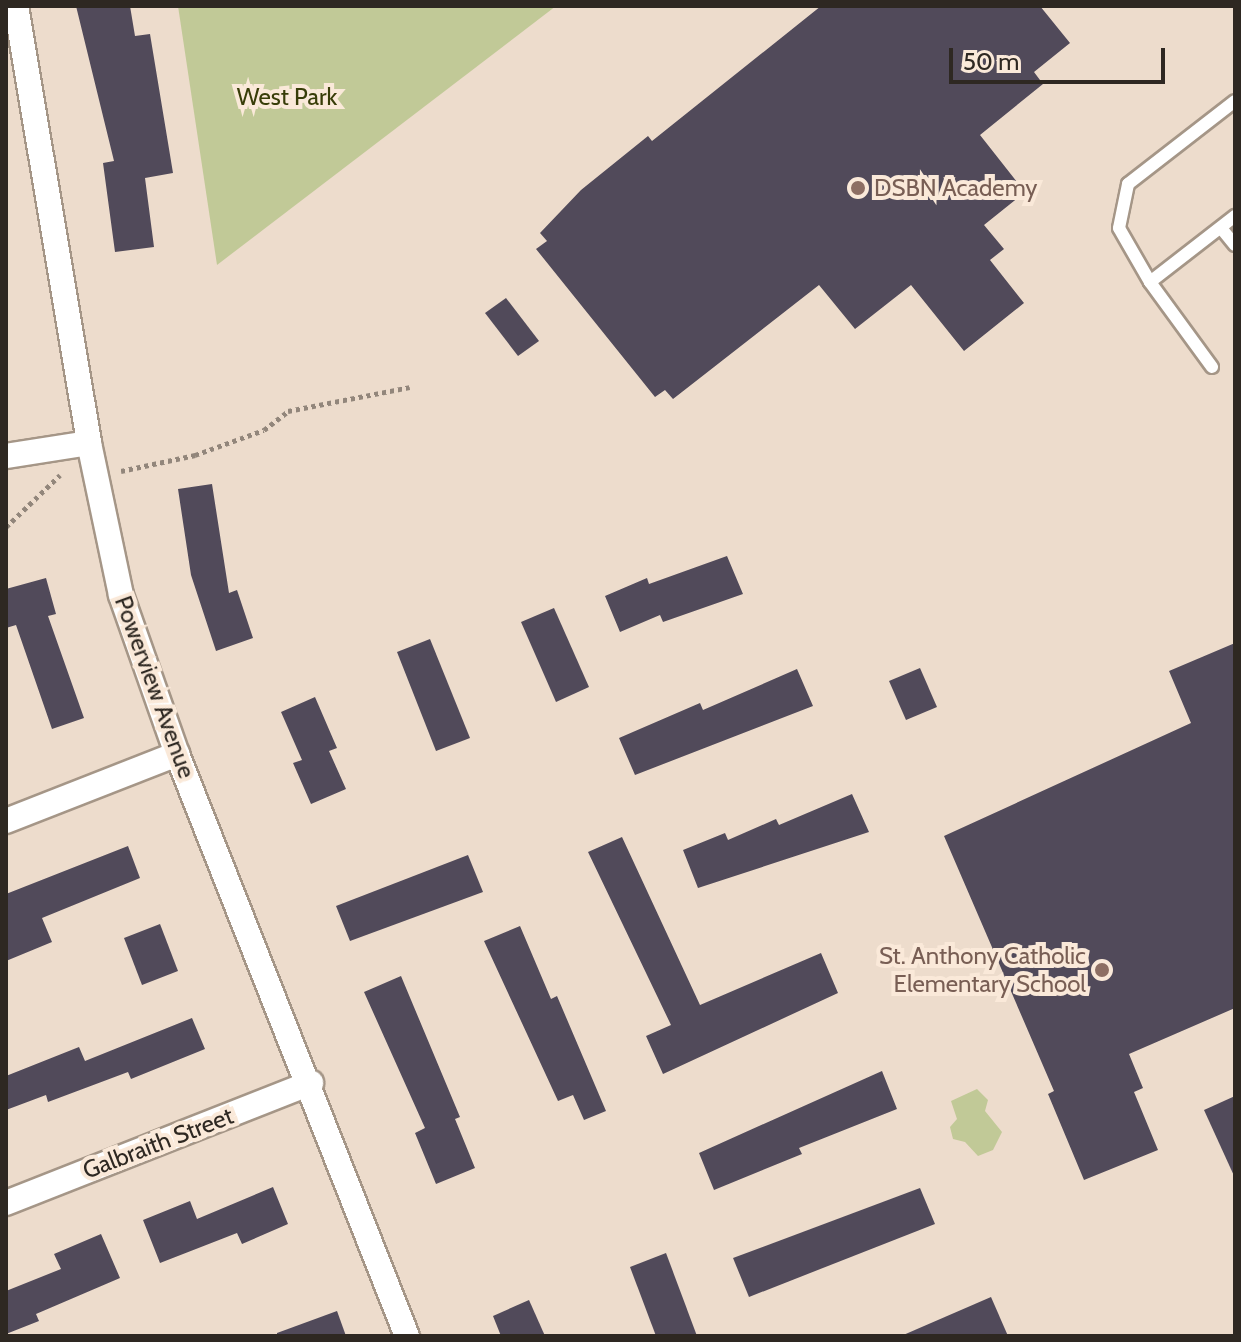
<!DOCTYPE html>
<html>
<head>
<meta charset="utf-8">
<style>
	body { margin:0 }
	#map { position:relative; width:1241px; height:1342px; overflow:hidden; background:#eddccc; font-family:Cabin,sans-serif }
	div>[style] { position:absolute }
	.green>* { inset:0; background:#c1c997 }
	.building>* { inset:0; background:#514a5a }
	.path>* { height:5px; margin-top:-2.5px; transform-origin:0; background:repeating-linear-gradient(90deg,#92867b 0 4px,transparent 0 8px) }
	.roads { filter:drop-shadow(2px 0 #a59687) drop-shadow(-2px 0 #a59687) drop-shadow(0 2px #a59687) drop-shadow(0 -2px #a59687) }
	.lane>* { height:12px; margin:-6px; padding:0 6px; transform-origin:6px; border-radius:6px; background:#fff }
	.street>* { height:24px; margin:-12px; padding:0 12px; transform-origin:12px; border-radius:12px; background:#fff }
	.dots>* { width:22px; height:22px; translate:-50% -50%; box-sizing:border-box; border:4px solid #fae9d9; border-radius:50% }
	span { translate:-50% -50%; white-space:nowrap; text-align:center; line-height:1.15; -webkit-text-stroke:8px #fae9d9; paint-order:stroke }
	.park-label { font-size:24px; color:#383d08 }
	.education-label { font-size:24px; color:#785e54 }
	.left { translate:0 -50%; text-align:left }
	.right { translate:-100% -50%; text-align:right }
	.street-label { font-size:24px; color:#2e2822 }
	.frame { position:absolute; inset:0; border:8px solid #2e2822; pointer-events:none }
	.scale { position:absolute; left:949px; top:48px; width:216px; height:36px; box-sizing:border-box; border:4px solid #2e2822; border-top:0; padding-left:10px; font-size:24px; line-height:28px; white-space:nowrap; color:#2e2822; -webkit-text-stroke:6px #fae9d9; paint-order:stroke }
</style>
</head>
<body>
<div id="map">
	<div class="green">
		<div style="clip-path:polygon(178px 6px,556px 6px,217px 265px)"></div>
		<div style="clip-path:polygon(977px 1089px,988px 1100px,985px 1111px,1002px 1132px,993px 1150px,978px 1156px,965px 1142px,953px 1139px,950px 1127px,957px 1119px,951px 1101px)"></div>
	</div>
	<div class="building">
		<div style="clip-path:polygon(76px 6px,130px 6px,135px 36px,150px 34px,173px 173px,145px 178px,154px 247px,115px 252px,103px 163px,114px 161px)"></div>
		<div style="clip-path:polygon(821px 6px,1040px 6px,1070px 43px,1034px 72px,1043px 84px,980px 135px,1025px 192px,984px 225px,1004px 249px,990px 260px,1024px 303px,964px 351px,911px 285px,855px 329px,819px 285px,673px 399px,665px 390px,655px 397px,536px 249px,547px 241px,540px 233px,581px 190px,648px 136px,652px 141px)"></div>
		<div style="clip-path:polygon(506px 298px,539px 341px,518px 356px,485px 313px)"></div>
		<div style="clip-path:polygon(212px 484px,229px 593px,237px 590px,253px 638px,216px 651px,191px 575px,178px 489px)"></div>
		<div style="clip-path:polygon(727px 556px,743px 594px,663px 622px,660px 615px,620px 632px,605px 596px,647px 578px,649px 584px)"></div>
		<div style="clip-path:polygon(46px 578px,56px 614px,48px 616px,84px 718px,52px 729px,16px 625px,6px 628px,6px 589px)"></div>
		<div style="clip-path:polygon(554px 608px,589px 687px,556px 702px,521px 622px)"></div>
		<div style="clip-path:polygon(430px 639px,470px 738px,436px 751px,397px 652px)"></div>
		<div style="clip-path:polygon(1235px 643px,1235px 1008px,1129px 1054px,1143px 1088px,1134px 1092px,1158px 1150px,1084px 1180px,1048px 1094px,1054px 1091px,944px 836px,1191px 723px,1169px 671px)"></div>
		<div style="clip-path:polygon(920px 668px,937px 707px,906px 720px,889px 681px)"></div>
		<div style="clip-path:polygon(797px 669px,813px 706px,635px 775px,619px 738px,700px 703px,703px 710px)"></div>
		<div style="clip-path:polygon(315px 697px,337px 748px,329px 751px,346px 789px,311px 804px,293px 763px,302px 760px,281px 712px)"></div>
		<div style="clip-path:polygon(852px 794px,869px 832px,698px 888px,683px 850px,725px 833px,728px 840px,776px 819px,779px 825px)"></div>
		<div style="clip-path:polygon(622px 837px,700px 1005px,821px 953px,838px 993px,663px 1074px,646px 1036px,671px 1025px,588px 852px)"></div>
		<div style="clip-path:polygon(128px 846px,140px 878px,42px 918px,52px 942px,6px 961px,6px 894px)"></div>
		<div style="clip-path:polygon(468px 855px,483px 892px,350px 941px,336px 906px)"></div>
		<div style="clip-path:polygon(160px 924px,178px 971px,142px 985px,124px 938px)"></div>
		<div style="clip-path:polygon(520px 926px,551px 999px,557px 996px,606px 1111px,584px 1120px,573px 1095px,558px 1101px,484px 941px)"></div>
		<div style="clip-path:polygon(401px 976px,460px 1117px,455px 1119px,475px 1168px,436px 1184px,415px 1133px,425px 1128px,364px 992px)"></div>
		<div style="clip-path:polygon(192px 1018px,205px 1049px,131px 1079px,128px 1072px,48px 1102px,46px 1095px,6px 1110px,6px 1076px,79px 1047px,85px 1061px)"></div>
		<div style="clip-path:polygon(882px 1071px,897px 1109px,799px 1148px,802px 1154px,714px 1190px,699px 1153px)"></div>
		<div style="clip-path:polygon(1235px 1096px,1235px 1178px,1204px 1110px)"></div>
		<div style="clip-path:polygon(273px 1187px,288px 1224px,242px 1244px,237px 1233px,160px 1263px,143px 1220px,190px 1201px,197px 1219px)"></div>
		<div style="clip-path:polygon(920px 1188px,935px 1224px,749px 1297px,733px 1258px)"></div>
		<div style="clip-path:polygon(101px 1234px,120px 1278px,36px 1314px,39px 1321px,6px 1334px,6px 1291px,61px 1269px,54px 1254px)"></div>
		<div style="clip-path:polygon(666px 1253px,697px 1336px,656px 1336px,630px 1267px)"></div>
		<div style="clip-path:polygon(991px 1297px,1008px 1336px,901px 1336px)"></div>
		<div style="clip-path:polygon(529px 1300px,545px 1336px,501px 1336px,493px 1316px)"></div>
		<div style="clip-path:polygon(337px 1311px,346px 1336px,277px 1336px,277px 1333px)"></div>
	</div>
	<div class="path">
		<div style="left:121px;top:471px;width:76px;rotate:-12.2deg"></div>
		<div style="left:195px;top:455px;width:73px;rotate:-19.9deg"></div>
		<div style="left:264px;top:430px;width:31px;rotate:-38deg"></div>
		<div style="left:288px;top:411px;width:124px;rotate:-11.1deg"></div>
		<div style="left:6px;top:527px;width:75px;rotate:-43.9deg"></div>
	</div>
	<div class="roads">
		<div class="lane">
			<div style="left:1221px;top:228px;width:22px;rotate:51deg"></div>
			<div style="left:1150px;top:282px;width:108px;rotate:-37.8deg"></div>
			<div style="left:1212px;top:367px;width:105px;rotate:-126.1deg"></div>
			<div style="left:1150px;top:282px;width:62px;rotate:-119.9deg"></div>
			<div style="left:1119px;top:228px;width:45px;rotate:-78.4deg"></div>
			<div style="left:1128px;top:184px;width:135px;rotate:-37.8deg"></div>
		</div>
		<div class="street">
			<div style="left:16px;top:6px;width:443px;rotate:80.5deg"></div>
			<div style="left:89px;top:443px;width:155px;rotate:78.1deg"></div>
			<div style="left:121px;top:595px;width:169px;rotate:70.6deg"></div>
			<div style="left:177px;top:754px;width:626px;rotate:68.44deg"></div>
			<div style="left:6px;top:456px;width:84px;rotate:-8.9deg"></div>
			<div style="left:6px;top:821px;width:184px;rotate:-21.4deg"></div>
			<div style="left:6px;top:1203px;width:328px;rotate:-21.5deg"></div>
		</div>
	</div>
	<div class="dots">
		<div style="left:858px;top:188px;background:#8d6e63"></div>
		<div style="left:1102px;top:970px;background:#8d6e63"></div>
	</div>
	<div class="park-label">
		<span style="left:287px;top:97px">West Park</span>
	</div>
	<div class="education-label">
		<span class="left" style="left:874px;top:188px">DSBN Academy</span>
		<span class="right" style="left:1086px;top:970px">St. Anthony Catholic<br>Elementary School</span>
	</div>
	<div class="street-label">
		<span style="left:155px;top:687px;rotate:70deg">Powerview Avenue</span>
		<span style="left:158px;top:1143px;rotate:-21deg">Galbraith Street</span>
	</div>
	<div class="frame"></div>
	<div class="scale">50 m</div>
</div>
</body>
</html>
